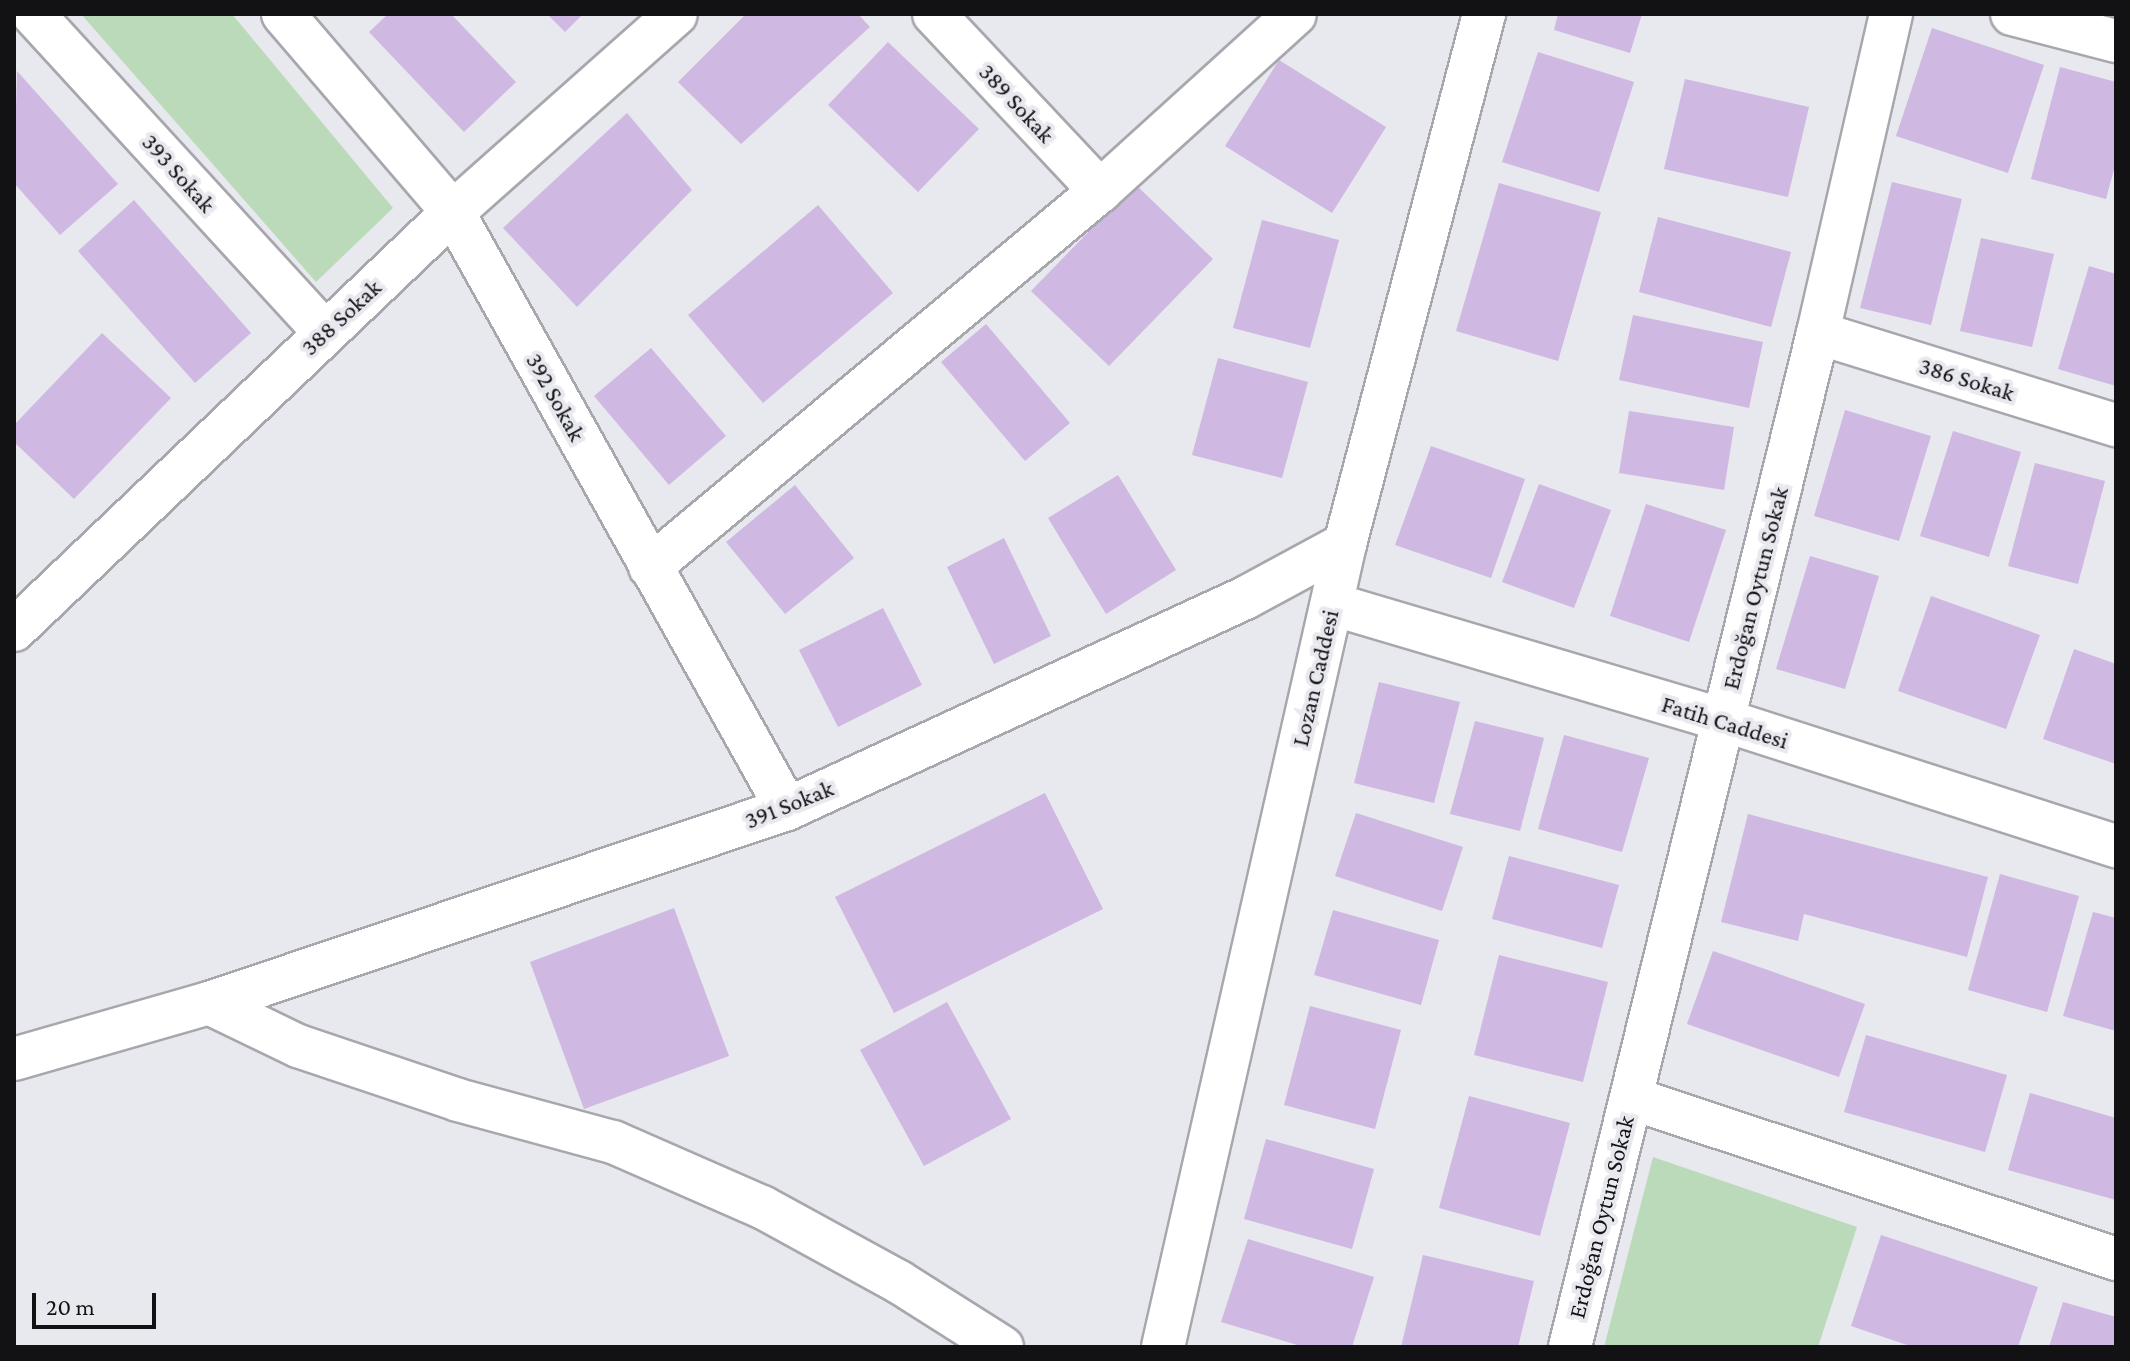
<!DOCTYPE html>
<html>
<head>
<meta charset="utf-8">
<style>
	body { margin:0 }
	#map { position:relative; width:2130px; height:1361px; overflow:hidden; background:#e8e8ef; font-family:"Crimson Pro",serif }
	div>[style] { position:absolute }
	.green>* { inset:0; background:#bbdab9 }
	.building>* { inset:0; background:#cfb8e1 }
	.roads { filter:drop-shadow(2px 0 #a7a7ad) drop-shadow(-2px 0 #a7a7ad) drop-shadow(0 2px #a7a7ad) drop-shadow(0 -2px #a7a7ad) }
	.minor>* { height:42px; margin:-21px; padding:0 21px; transform-origin:21px; border-radius:21px; background:#fff }
	span { translate:-50% -50%; white-space:nowrap; text-align:center; line-height:1.15; -webkit-text-stroke:8px #e8e8ef; paint-order:stroke }
	.street-label { font-size:24px; color:#121214 }
	.frame { position:absolute; inset:0; border:16px solid #121214; pointer-events:none }
	.scale { position:absolute; left:32px; top:1293px; width:124px; height:36px; box-sizing:border-box; border:4px solid #121214; border-top:0; padding-left:10px; font-size:24px; line-height:28px; white-space:nowrap; color:#121214; -webkit-text-stroke:6px #e8e8ef; paint-order:stroke }
</style>
</head>
<body>
<div id="map">
	<div class="green">
		<div style="clip-path:polygon(81px 14px,232px 14px,393px 208px,316px 282px)"></div>
		<div style="clip-path:polygon(1653px 1157px,1857px 1227px,1818px 1347px,1604px 1347px)"></div>
	</div>
	<div class="building">
		<div style="clip-path:polygon(388px 14px,451px 14px,516px 82px,464px 132px,369px 32px)"></div>
		<div style="clip-path:polygon(547px 14px,583px 14px,565px 32px)"></div>
		<div style="clip-path:polygon(746px 14px,858px 14px,870px 27px,741px 144px,678px 82px)"></div>
		<div style="clip-path:polygon(1558px 14px,1642px 14px,1630px 53px,1554px 30px)"></div>
		<div style="clip-path:polygon(1932px 28px,2044px 65px,2008px 173px,1896px 136px)"></div>
		<div style="clip-path:polygon(888px 42px,979px 129px,918px 192px,828px 105px)"></div>
		<div style="clip-path:polygon(1538px 52px,1634px 82px,1599px 192px,1502px 162px)"></div>
		<div style="clip-path:polygon(1279px 60px,1386px 127px,1332px 213px,1225px 146px)"></div>
		<div style="clip-path:polygon(2060px 67px,2116px 82px,2116px 162px,2106px 199px,2031px 179px)"></div>
		<div style="clip-path:polygon(17px 71px,118px 184px,60px 235px,14px 183px)"></div>
		<div style="clip-path:polygon(1685px 79px,1809px 107px,1788px 197px,1664px 169px)"></div>
		<div style="clip-path:polygon(627px 113px,692px 190px,577px 307px,503px 228px)"></div>
		<div style="clip-path:polygon(1892px 182px,1962px 199px,1931px 325px,1860px 308px)"></div>
		<div style="clip-path:polygon(1499px 183px,1601px 212px,1558px 361px,1456px 331px)"></div>
		<div style="clip-path:polygon(1135px 184px,1213px 259px,1109px 366px,1031px 291px)"></div>
		<div style="clip-path:polygon(134px 200px,251px 333px,195px 383px,78px 251px)"></div>
		<div style="clip-path:polygon(818px 205px,893px 293px,763px 403px,688px 315px)"></div>
		<div style="clip-path:polygon(1658px 217px,1791px 252px,1771px 327px,1639px 292px)"></div>
		<div style="clip-path:polygon(1262px 220px,1339px 240px,1310px 348px,1233px 328px)"></div>
		<div style="clip-path:polygon(1981px 238px,2054px 254px,2032px 347px,1960px 331px)"></div>
		<div style="clip-path:polygon(2089px 266px,2116px 274px,2116px 386px,2058px 369px)"></div>
		<div style="clip-path:polygon(1633px 315px,1763px 342px,1749px 408px,1619px 380px)"></div>
		<div style="clip-path:polygon(986px 324px,1070px 423px,1025px 461px,941px 362px)"></div>
		<div style="clip-path:polygon(102px 333px,171px 398px,74px 499px,14px 442px,14px 425px)"></div>
		<div style="clip-path:polygon(651px 348px,726px 436px,669px 485px,594px 396px)"></div>
		<div style="clip-path:polygon(1218px 358px,1308px 382px,1282px 478px,1192px 455px)"></div>
		<div style="clip-path:polygon(1845px 410px,1931px 436px,1899px 541px,1814px 516px)"></div>
		<div style="clip-path:polygon(1629px 411px,1734px 427px,1724px 490px,1619px 473px)"></div>
		<div style="clip-path:polygon(1953px 431px,2021px 452px,1989px 557px,1920px 536px)"></div>
		<div style="clip-path:polygon(1431px 446px,1525px 479px,1491px 578px,1395px 545px)"></div>
		<div style="clip-path:polygon(2035px 463px,2105px 481px,2078px 584px,2008px 566px)"></div>
		<div style="clip-path:polygon(1118px 475px,1176px 570px,1106px 614px,1048px 518px)"></div>
		<div style="clip-path:polygon(1539px 484px,1611px 510px,1574px 608px,1502px 582px)"></div>
		<div style="clip-path:polygon(795px 485px,854px 558px,785px 614px,726px 542px)"></div>
		<div style="clip-path:polygon(1646px 504px,1726px 530px,1689px 642px,1610px 616px)"></div>
		<div style="clip-path:polygon(1004px 538px,1051px 636px,994px 664px,947px 567px)"></div>
		<div style="clip-path:polygon(1810px 556px,1879px 576px,1845px 689px,1776px 669px)"></div>
		<div style="clip-path:polygon(1931px 596px,2040px 635px,2006px 729px,1898px 691px)"></div>
		<div style="clip-path:polygon(883px 608px,922px 685px,838px 727px,799px 650px)"></div>
		<div style="clip-path:polygon(2074px 649px,2116px 664px,2116px 764px,2043px 739px)"></div>
		<div style="clip-path:polygon(1379px 682px,1460px 702px,1434px 803px,1354px 783px)"></div>
		<div style="clip-path:polygon(1475px 721px,1544px 738px,1520px 831px,1450px 814px)"></div>
		<div style="clip-path:polygon(1564px 735px,1649px 758px,1622px 852px,1538px 829px)"></div>
		<div style="clip-path:polygon(1045px 793px,1103px 909px,894px 1013px,835px 897px)"></div>
		<div style="clip-path:polygon(1356px 813px,1463px 847px,1442px 911px,1335px 876px)"></div>
		<div style="clip-path:polygon(1748px 814px,1988px 877px,1967px 957px,1804px 914px,1798px 941px,1721px 922px)"></div>
		<div style="clip-path:polygon(1509px 856px,1619px 885px,1602px 948px,1492px 919px)"></div>
		<div style="clip-path:polygon(2000px 874px,2079px 896px,2047px 1012px,1968px 990px)"></div>
		<div style="clip-path:polygon(674px 908px,729px 1056px,584px 1109px,530px 962px)"></div>
		<div style="clip-path:polygon(1333px 910px,1439px 940px,1421px 1005px,1314px 975px)"></div>
		<div style="clip-path:polygon(2093px 912px,2116px 918px,2116px 1031px,2063px 1016px)"></div>
		<div style="clip-path:polygon(1713px 951px,1865px 1004px,1839px 1077px,1687px 1024px)"></div>
		<div style="clip-path:polygon(1499px 955px,1608px 982px,1583px 1082px,1474px 1055px)"></div>
		<div style="clip-path:polygon(947px 1002px,1011px 1119px,924px 1166px,860px 1050px)"></div>
		<div style="clip-path:polygon(1310px 1006px,1401px 1030px,1375px 1129px,1284px 1105px)"></div>
		<div style="clip-path:polygon(1866px 1035px,2007px 1075px,1985px 1152px,1844px 1112px)"></div>
		<div style="clip-path:polygon(2030px 1093px,2116px 1118px,2116px 1200px,2008px 1170px)"></div>
		<div style="clip-path:polygon(1469px 1096px,1570px 1123px,1540px 1236px,1439px 1208px)"></div>
		<div style="clip-path:polygon(1266px 1139px,1374px 1169px,1352px 1249px,1244px 1219px)"></div>
		<div style="clip-path:polygon(1881px 1235px,2038px 1287px,2018px 1347px,1913px 1347px,1851px 1326px)"></div>
		<div style="clip-path:polygon(1248px 1239px,1374px 1277px,1352px 1347px,1304px 1347px,1221px 1322px)"></div>
		<div style="clip-path:polygon(1423px 1255px,1534px 1281px,1518px 1347px,1401px 1347px)"></div>
		<div style="clip-path:polygon(2063px 1302px,2116px 1317px,2116px 1347px,2049px 1347px)"></div>
	</div>
	<div class="roads">
		<div class="minor">
			<div style="left:33px;top:14px;width:431px;rotate:47.5deg"></div>
			<div style="left:283px;top:14px;width:261px;rotate:49.4deg"></div>
			<div style="left:453px;top:212px;width:684px;rotate:60.77deg"></div>
			<div style="left:934px;top:14px;width:243px;rotate:46.8deg"></div>
			<div style="left:2012px;top:14px;width:107px;rotate:14.6deg"></div>
			<div style="left:1818px;top:333px;width:312px;rotate:17.2deg"></div>
			<div style="left:650px;top:567px;width:586px;rotate:-39.88deg"></div>
			<div style="left:1100px;top:191px;width:263px;rotate:-42.2deg"></div>
			<div style="left:1332px;top:604px;width:408px;rotate:16.5deg"></div>
			<div style="left:1723px;top:720px;width:413px;rotate:17.8deg"></div>
			<div style="left:14px;top:630px;width:606px;rotate:-43.6deg"></div>
			<div style="left:453px;top:212px;width:298px;rotate:-41.6deg"></div>
			<div style="left:209px;top:1003px;width:99px;rotate:25.8deg"></div>
			<div style="left:298px;top:1046px;width:169px;rotate:18.6deg"></div>
			<div style="left:458px;top:1100px;width:161px;rotate:15.2deg"></div>
			<div style="left:613px;top:1142px;width:163px;rotate:23.6deg"></div>
			<div style="left:762px;top:1207px;width:156px;rotate:28.7deg"></div>
			<div style="left:899px;top:1282px;width:122px;rotate:32.3deg"></div>
			<div style="left:14px;top:1059px;width:203px;rotate:-16deg"></div>
			<div style="left:209px;top:1003px;width:610px;rotate:-18.55deg"></div>
			<div style="left:787px;top:809px;width:504px;rotate:-24.74deg"></div>
			<div style="left:1245px;top:598px;width:114px;rotate:-28.4deg"></div>
			<div style="left:1631px;top:1098px;width:511px;rotate:18.36deg"></div>
			<div style="left:1163px;top:1347px;width:823px;rotate:-77.23deg"></div>
			<div style="left:1345px;top:544px;width:548px;rotate:-75.3deg"></div>
			<div style="left:1570px;top:1347px;width:1044px;rotate:-76.26deg"></div>
			<div style="left:1818px;top:333px;width:327px;rotate:-77.1deg"></div>
		</div>
	</div>
	<div class="street-label">
		<span style="left:1017px;top:103px;rotate:47deg">389 Sokak</span>
		<span style="left:179px;top:173px;rotate:48deg">393 Sokak</span>
		<span style="left:341px;top:317px;rotate:-43deg">388 Sokak</span>
		<span style="left:1967px;top:379px;rotate:17deg">386 Sokak</span>
		<span style="left:556px;top:397px;rotate:61deg">392 Sokak</span>
		<span style="left:1755px;top:588px;rotate:-76deg">Erdoğan Oytun Sokak</span>
		<span style="left:1315px;top:678px;rotate:-77deg">Lozan Caddesi</span>
		<span style="left:1725px;top:722px;rotate:17deg">Fatih Caddesi</span>
		<span style="left:789px;top:804px;rotate:-22deg">391 Sokak</span>
		<span style="left:1601px;top:1217px;rotate:-76deg">Erdoğan Oytun Sokak</span>
	</div>
	<div class="frame"></div>
	<div class="scale">20 m</div>
</div>
</body>
</html>
